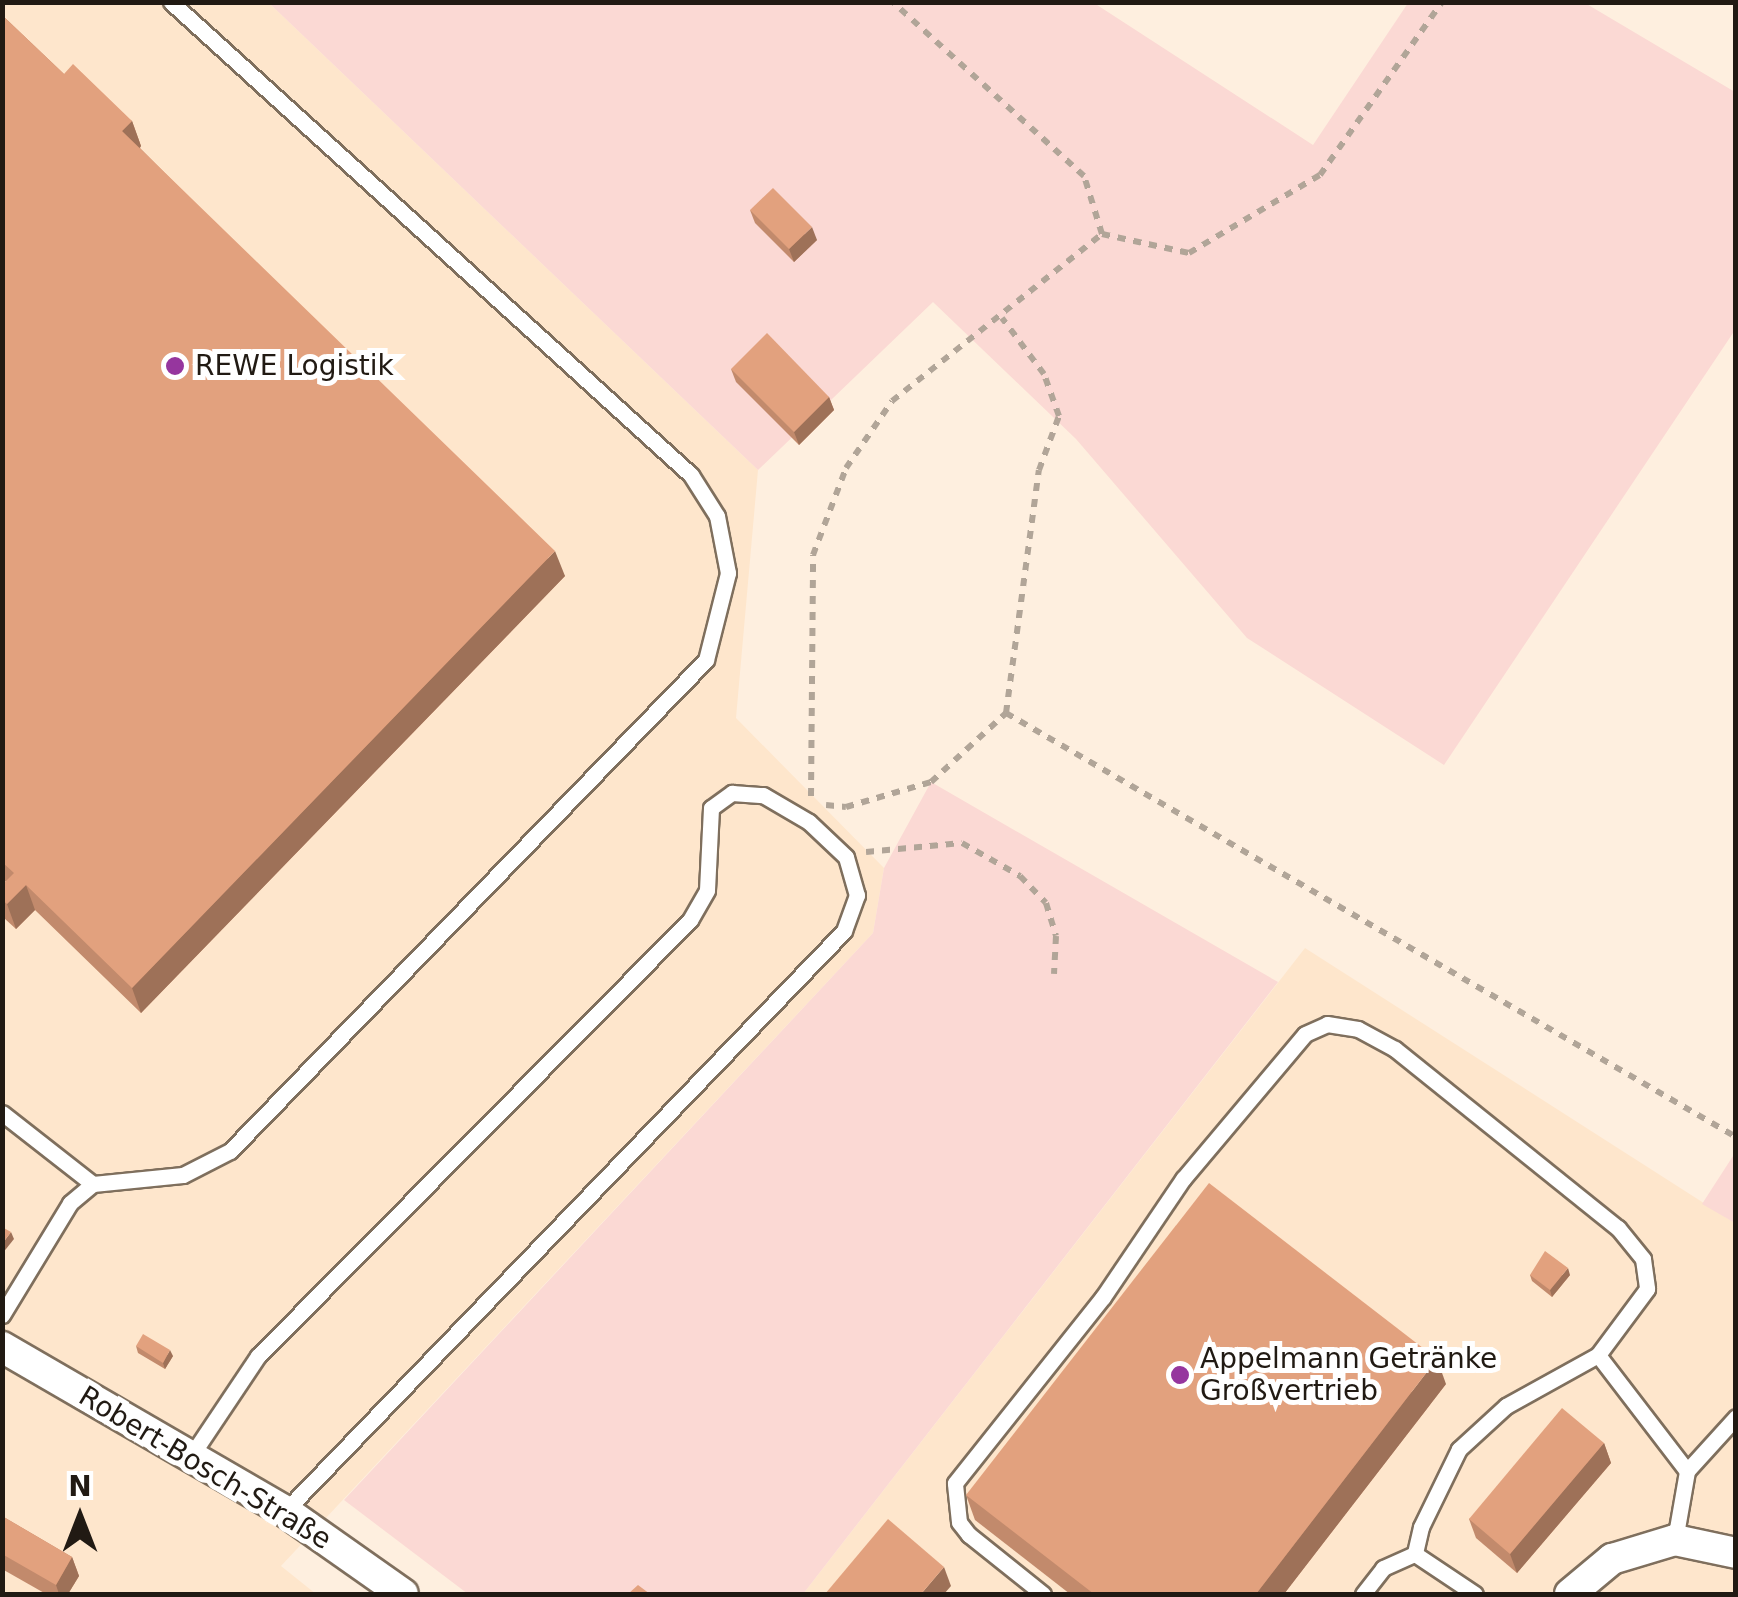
<!DOCTYPE html>
<html>
<head>
<meta charset="utf-8">
<style>
	body { margin:0 }
	#map { position:relative; width:1738px; height:1597px; overflow:hidden; background:#feefdf; font-family:"DejaVu Sans",sans-serif }
	div>[style] { position:absolute }
	.built>* { inset:0; background:#fee6cc }
	.green>* { inset:0; background:#fbd9d4 }
	.path>* { height:6px; margin-top:-3px; transform-origin:0; background:repeating-linear-gradient(90deg,#b1a598 0 8px,transparent 0 16px) }
	.roads { filter:drop-shadow(2px 0 #7f6f5d) drop-shadow(-2px 0 #7f6f5d) drop-shadow(0 2px #7f6f5d) drop-shadow(0 -2px #7f6f5d) }
	.lane>* { height:15px; margin:-7.5px; padding:0 7.5px; transform-origin:7.5px; border-radius:7.5px; background:#fff }
	.street>* { height:30px; margin:-15px; padding:0 15px; transform-origin:15px; border-radius:15px; background:#fff }
	.wall>* { inset:0; background:#c28a6c }
	.shaded-wall>* { inset:0; background:#9e7158 }
	.building>* { inset:0; background:#e2a17e }
	.dots>* { width:28px; height:28px; translate:-50% -50%; box-sizing:border-box; border:5px solid #fff; border-radius:50% }
	span { translate:-50% -50%; white-space:nowrap; text-align:center; line-height:1.15; -webkit-text-stroke:10px #fff; paint-order:stroke }
	.poi-label { font-size:28px; color:#211a13 }
	.left { translate:0 -50%; text-align:left }
	.street-label { font-size:28px; color:#211a13 }
	.frame { position:absolute; inset:0; border:5px solid #211a13; pointer-events:none }
	.north { position:absolute; left:30px; top:1467px; width:100px; height:100px; -webkit-text-stroke:8px #fff; paint-order:stroke; rotate:0deg; font-size:28px; font-weight:700; line-height:40px; text-align:center; color:#211a13 }
	.north::after { content:''; display:block; margin:auto; width:35px; height:45px; background:#211a13; clip-path:polygon(50% 0,100% 100%,50% 72%,0 100%) }
</style>
</head>
<body>
<div id="map">
	<div class="built">
		<div style="clip-path:polygon(3px 3px,269px 3px,758px 470px,736px 718px,884px 868px,873px 933px,281px 1566px,316px 1594px,3px 1594px)"></div>
		<div style="clip-path:polygon(1305px 948px,1735px 1223px,1735px 1594px,803px 1594px)"></div>
	</div>
	<div class="green">
		<div style="clip-path:polygon(269px 3px,1094px 3px,1313px 145px,1408px 3px,1585px 3px,1735px 92px,1735px 330px,1444px 765px,1247px 638px,1076px 439px,933px 302px,758px 470px)"></div>
		<div style="clip-path:polygon(931px 782px,1278px 982px,803px 1594px,468px 1594px,344px 1500px,873px 933px,884px 868px)"></div>
		<div style="clip-path:polygon(1733px 1156px,1736px 1158px,1735px 1223px,1702px 1204px)"></div>
	</div>
	<div class="path">
		<div style="left:1102px;top:234px;width:89px;rotate:12.3deg"></div>
		<div style="left:1189px;top:253px;width:152px;rotate:-30.8deg"></div>
		<div style="left:1320px;top:175px;width:212px;rotate:-54.8deg"></div>
		<div style="left:1006px;top:713px;width:844px;rotate:30.15deg"></div>
		<div style="left:811px;top:796px;width:241px;rotate:-89.5deg"></div>
		<div style="left:813px;top:555px;width:93px;rotate:-69.2deg"></div>
		<div style="left:846px;top:468px;width:81px;rotate:-55.5deg"></div>
		<div style="left:892px;top:401px;width:268px;rotate:-38.5deg"></div>
		<div style="left:1102px;top:234px;width:61px;rotate:-107.2deg"></div>
		<div style="left:1084px;top:176px;width:258px;rotate:-137.7deg"></div>
		<div style="left:826px;top:805px;width:20px;rotate:6deg"></div>
		<div style="left:846px;top:807px;width:89px;rotate:-16.4deg"></div>
		<div style="left:931px;top:782px;width:102px;rotate:-42.6deg"></div>
		<div style="left:1006px;top:713px;width:245px;rotate:-82.3deg"></div>
		<div style="left:1039px;top:470px;width:58px;rotate:-69.7deg"></div>
		<div style="left:1059px;top:416px;width:45px;rotate:-109.7deg"></div>
		<div style="left:1044px;top:374px;width:70px;rotate:-126.9deg"></div>
		<div style="left:866px;top:852px;width:96px;rotate:-5.4deg"></div>
		<div style="left:962px;top:843px;width:67px;rotate:29.6deg"></div>
		<div style="left:1020px;top:876px;width:37px;rotate:46deg"></div>
		<div style="left:1046px;top:903px;width:34px;rotate:73deg"></div>
		<div style="left:1056px;top:936px;width:38px;rotate:93deg"></div>
	</div>
	<div class="roads">
		<div class="lane">
			<div style="left:2px;top:1113px;width:115px;rotate:38deg"></div>
			<div style="left:2px;top:1315px;width:131px;rotate:-58.7deg"></div>
			<div style="left:70px;top:1203px;width:30px;rotate:-40deg"></div>
			<div style="left:93px;top:1184px;width:90px;rotate:-5.7deg"></div>
			<div style="left:183px;top:1175px;width:53px;rotate:-27.1deg"></div>
			<div style="left:230px;top:1151px;width:684px;rotate:-45.89deg"></div>
			<div style="left:706px;top:660px;width:90px;rotate:-75.8deg"></div>
			<div style="left:728px;top:573px;width:58px;rotate:-100.9deg"></div>
			<div style="left:717px;top:516px;width:49px;rotate:-122.4deg"></div>
			<div style="left:691px;top:475px;width:703px;rotate:-137.71deg"></div>
			<div style="left:1598px;top:1355px;width:146px;rotate:52.5deg"></div>
			<div style="left:191px;top:1456px;width:120px;rotate:-56.2deg"></div>
			<div style="left:258px;top:1356px;width:614px;rotate:-45.26deg"></div>
			<div style="left:690px;top:920px;width:34px;rotate:-60deg"></div>
			<div style="left:707px;top:890px;width:82px;rotate:-87.2deg"></div>
			<div style="left:711px;top:808px;width:26px;rotate:-36deg"></div>
			<div style="left:732px;top:793px;width:31px;rotate:4deg"></div>
			<div style="left:763px;top:795px;width:53px;rotate:30.4deg"></div>
			<div style="left:809px;top:822px;width:51px;rotate:43.4deg"></div>
			<div style="left:846px;top:857px;width:40px;rotate:74deg"></div>
			<div style="left:857px;top:895px;width:38px;rotate:110deg"></div>
			<div style="left:844px;top:931px;width:806px;rotate:133.94deg"></div>
			<div style="left:1675px;top:1540px;width:70px;rotate:-80.1deg"></div>
			<div style="left:1687px;top:1471px;width:73px;rotate:-47.8deg"></div>
			<div style="left:1415px;top:1554px;width:72px;rotate:33.7deg"></div>
			<div style="left:1043px;top:1594px;width:95px;rotate:-141.4deg"></div>
			<div style="left:969px;top:1535px;width:16px;rotate:-128deg"></div>
			<div style="left:959px;top:1522px;width:39px;rotate:-96deg"></div>
			<div style="left:955px;top:1483px;width:238px;rotate:-51.5deg"></div>
			<div style="left:1103px;top:1297px;width:143px;rotate:-55.9deg"></div>
			<div style="left:1183px;top:1179px;width:189px;rotate:-49.9deg"></div>
			<div style="left:1305px;top:1034px;width:24px;rotate:-24deg"></div>
			<div style="left:1327px;top:1024px;width:31px;rotate:9deg"></div>
			<div style="left:1358px;top:1029px;width:42px;rotate:28.4deg"></div>
			<div style="left:1395px;top:1049px;width:286px;rotate:38.8deg"></div>
			<div style="left:1618px;top:1228px;width:40px;rotate:51deg"></div>
			<div style="left:1643px;top:1259px;width:30px;rotate:82deg"></div>
			<div style="left:1647px;top:1289px;width:82px;rotate:126.6deg"></div>
			<div style="left:1598px;top:1355px;width:105px;rotate:151deg"></div>
			<div style="left:1506px;top:1406px;width:64px;rotate:137.5deg"></div>
			<div style="left:1459px;top:1449px;width:87px;rotate:116deg"></div>
			<div style="left:1421px;top:1527px;width:28px;rotate:103deg"></div>
			<div style="left:1363px;top:1594px;width:33px;rotate:-52deg"></div>
			<div style="left:1383px;top:1568px;width:35px;rotate:-24deg"></div>
		</div>
		<div class="street">
			<div style="left:2px;top:1347px;width:327px;rotate:30.1deg"></div>
			<div style="left:285px;top:1511px;width:144px;rotate:35.1deg"></div>
			<div style="left:1570px;top:1594px;width:55px;rotate:-39.8deg"></div>
			<div style="left:1612px;top:1559px;width:66px;rotate:-16.8deg"></div>
			<div style="left:1675px;top:1540px;width:62px;rotate:12deg"></div>
		</div>
	</div>
	<div class="wall">
		<div style="clip-path:polygon(2px 15px,64px 74px,132px 121px,141px 146px,140px 148px,565px 576px,141px 1013px,35px 910px,16px 929px,4px 918px,2px 912px,2px 885px,6px 882px,2px 878px)"></div>
		<div style="clip-path:polygon(750px 210px,817px 240px,794px 262px,755px 223px)"></div>
		<div style="clip-path:polygon(731px 369px,829px 397px,834px 410px,799px 445px,736px 382px)"></div>
		<div style="clip-path:polygon(1530px 1275px,1570px 1275px,1552px 1297px,1532px 1281px)"></div>
		<div style="clip-path:polygon(136px 1346px,173px 1356px,165px 1369px,138px 1353px)"></div>
		<div style="clip-path:polygon(1446px 1384px,1284px 1594px,1070px 1594px,975px 1520px,966px 1495px)"></div>
		<div style="clip-path:polygon(1604px 1443px,1611px 1463px,1517px 1573px,1476px 1538px,1469px 1519px)"></div>
		<div style="clip-path:polygon(2px 1516px,72px 1557px,79px 1576px,68px 1594px,46px 1594px,2px 1569px)"></div>
	</div>
	<div class="shaded-wall">
		<div style="clip-path:polygon(132px 121px,141px 146px,132px 157px,122px 131px)"></div>
		<div style="clip-path:polygon(812px 227px,817px 240px,794px 262px,789px 249px)"></div>
		<div style="clip-path:polygon(829px 397px,834px 410px,799px 445px,794px 432px)"></div>
		<div style="clip-path:polygon(555px 551px,565px 576px,141px 1013px,132px 988px)"></div>
		<div style="clip-path:polygon(26px 885px,35px 910px,16px 929px,7px 904px)"></div>
		<div style="clip-path:polygon(11px 1232px,14px 1239px,2px 1254px,2px 1244px)"></div>
		<div style="clip-path:polygon(1568px 1268px,1570px 1275px,1552px 1297px,1550px 1290px)"></div>
		<div style="clip-path:polygon(170px 1350px,173px 1356px,165px 1369px,163px 1363px)"></div>
		<div style="clip-path:polygon(1437px 1359px,1446px 1384px,1284px 1594px,1256px 1594px)"></div>
		<div style="clip-path:polygon(1604px 1443px,1611px 1463px,1517px 1573px,1510px 1554px)"></div>
		<div style="clip-path:polygon(72px 1557px,79px 1576px,68px 1594px,59px 1594px,56px 1585px)"></div>
		<div style="clip-path:polygon(944px 1567px,951px 1586px,944px 1594px,921px 1594px)"></div>
	</div>
	<div class="building">
		<div style="clip-path:polygon(2px 15px,64px 74px,73px 64px,132px 121px,122px 131px,555px 551px,132px 988px,26px 885px,7px 904px,2px 900px,2px 885px,14px 873px,2px 862px)"></div>
		<div style="clip-path:polygon(773px 188px,812px 227px,789px 249px,750px 210px)"></div>
		<div style="clip-path:polygon(767px 333px,829px 397px,794px 432px,731px 369px)"></div>
		<div style="clip-path:polygon(1209px 1183px,1437px 1359px,1256px 1594px,1094px 1594px,966px 1495px)"></div>
		<div style="clip-path:polygon(2px 1227px,11px 1232px,2px 1244px)"></div>
		<div style="clip-path:polygon(1545px 1251px,1568px 1268px,1550px 1290px,1530px 1275px)"></div>
		<div style="clip-path:polygon(143px 1334px,170px 1350px,163px 1363px,136px 1346px)"></div>
		<div style="clip-path:polygon(1562px 1408px,1604px 1443px,1510px 1554px,1469px 1519px)"></div>
		<div style="clip-path:polygon(2px 1516px,72px 1557px,56px 1585px,2px 1554px)"></div>
		<div style="clip-path:polygon(888px 1519px,944px 1567px,921px 1594px,825px 1594px)"></div>
		<div style="clip-path:polygon(638px 1585px,650px 1594px,628px 1594px)"></div>
	</div>
	<div class="dots">
		<div style="left:175px;top:366px;background:#96369e"></div>
		<div style="left:1180px;top:1375px;background:#96369e"></div>
	</div>
	<div class="poi-label">
		<span class="left" style="left:195px;top:366px">REWE Logistik</span>
		<span class="left" style="left:1200px;top:1375px">Appelmann Getränke<br>Großvertrieb</span>
	</div>
	<div class="street-label">
		<span style="left:205px;top:1468px;rotate:31deg">Robert-Bosch-Straße</span>
	</div>
	<div class="frame"></div>
	<div class="north">N</div>
</div>
</body>
</html>
